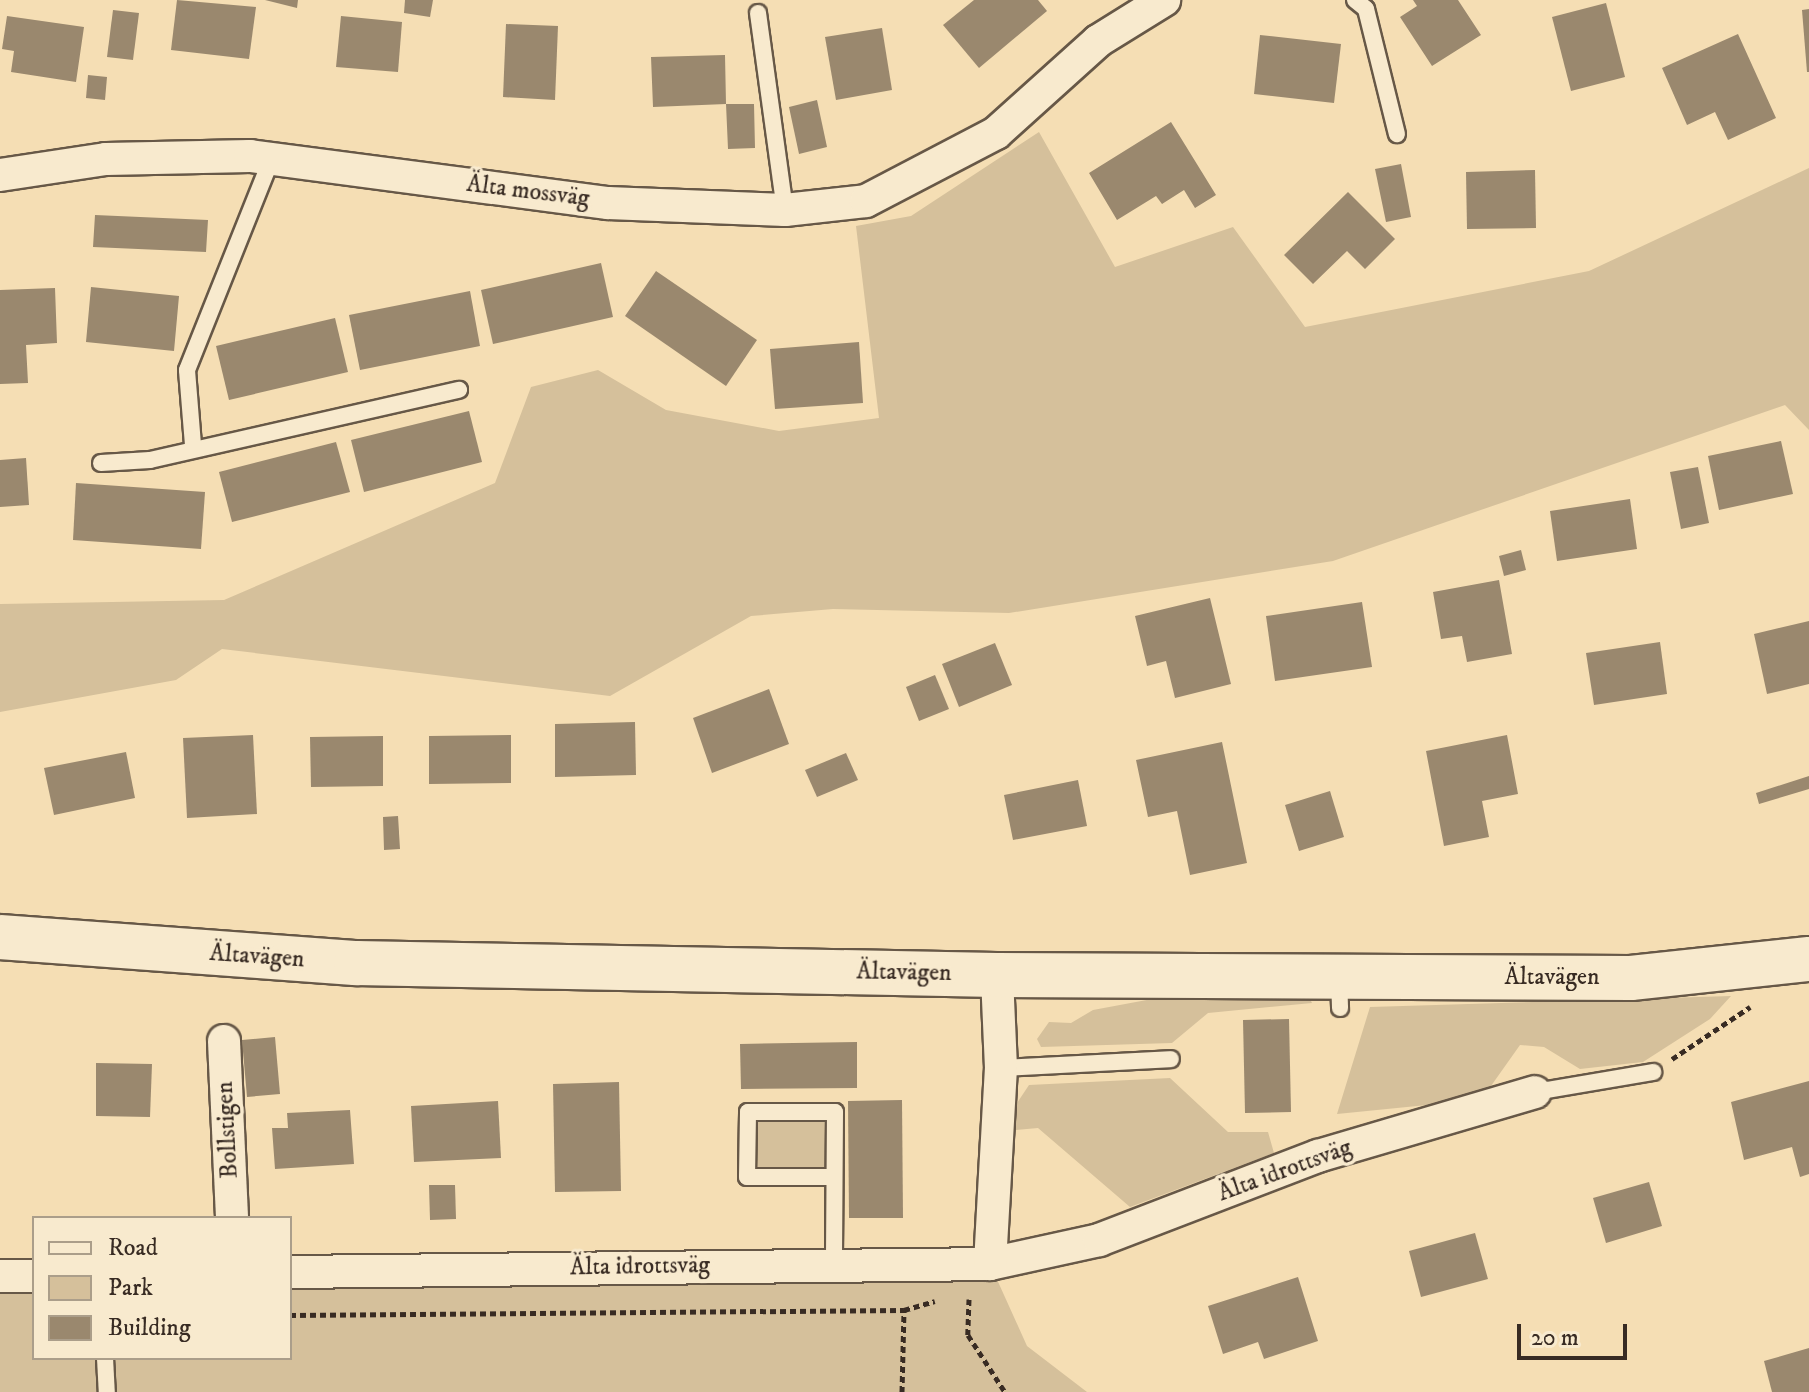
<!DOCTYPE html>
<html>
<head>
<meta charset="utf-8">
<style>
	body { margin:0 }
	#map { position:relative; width:1809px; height:1392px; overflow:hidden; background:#f5deb4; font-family:"IM FELL DW Pica",serif }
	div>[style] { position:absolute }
	.green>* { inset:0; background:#d5c09b }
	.building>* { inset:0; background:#9a886e }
	.path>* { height:5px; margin-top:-2.5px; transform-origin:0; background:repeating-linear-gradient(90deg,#382b23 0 6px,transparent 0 10px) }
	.roads { filter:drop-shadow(2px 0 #675847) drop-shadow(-2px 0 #675847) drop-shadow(0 2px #675847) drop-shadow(0 -2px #675847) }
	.lane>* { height:16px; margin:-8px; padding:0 8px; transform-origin:8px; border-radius:8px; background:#f8eace }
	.street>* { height:32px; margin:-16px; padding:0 16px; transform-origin:16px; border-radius:16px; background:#f8eace }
	.secondary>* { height:44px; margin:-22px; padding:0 22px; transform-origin:22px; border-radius:22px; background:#f8eace }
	span { translate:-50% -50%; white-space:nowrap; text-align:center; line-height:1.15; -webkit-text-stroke:7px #f8eace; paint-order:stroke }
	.street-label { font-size:24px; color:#382b23 }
	.legend { position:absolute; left:32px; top:1216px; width:260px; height:144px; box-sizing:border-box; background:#f8eace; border:2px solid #ab9e8a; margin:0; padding:10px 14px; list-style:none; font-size:24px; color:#382b23 }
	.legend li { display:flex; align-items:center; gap:16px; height:40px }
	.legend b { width:40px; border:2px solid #ab9e8a }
	.scale { position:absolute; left:1517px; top:1324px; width:110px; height:36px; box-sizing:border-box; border:4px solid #382b23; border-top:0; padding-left:10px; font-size:24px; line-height:28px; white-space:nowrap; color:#382b23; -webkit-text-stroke:6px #f8eace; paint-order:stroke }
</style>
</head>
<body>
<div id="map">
	<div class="green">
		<div style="clip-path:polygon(1039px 132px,1115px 267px,1233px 227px,1305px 327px,1589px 271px,1809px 168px,1809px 430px,1785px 405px,1333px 561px,1009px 613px,833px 609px,751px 616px,610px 696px,222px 649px,176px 680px,0 712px,0 604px,224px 600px,495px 483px,531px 387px,598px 370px,666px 410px,779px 431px,879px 418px,856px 226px,911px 216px)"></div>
		<div style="clip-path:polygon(1731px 996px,1710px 1019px,1643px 1062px,1580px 1069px,1544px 1047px,1520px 1045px,1486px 1093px,1467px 1101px,1337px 1114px,1370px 1007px)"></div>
		<div style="clip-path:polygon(1152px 999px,1310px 999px,1312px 1003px,1208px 1013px,1172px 1043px,1041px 1047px,1037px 1039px,1049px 1022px,1071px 1023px,1093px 1010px)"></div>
		<div style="clip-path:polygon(1170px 1078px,1228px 1132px,1268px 1132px,1274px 1153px,1130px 1207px,1038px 1128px,1016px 1130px,1015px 1106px,1029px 1085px)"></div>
		<div style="clip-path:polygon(753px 1117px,830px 1118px,829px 1173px,752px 1172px)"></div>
		<div style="clip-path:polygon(990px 1264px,1027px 1346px,1087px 1392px,0 1392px,0 1276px,34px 1276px,34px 1358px,290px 1358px,290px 1290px,786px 1266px)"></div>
	</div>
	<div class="building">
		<div style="clip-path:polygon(177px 0,256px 7px,249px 59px,171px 50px)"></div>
		<div style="clip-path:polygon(265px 0,298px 0,297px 8px)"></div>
		<div style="clip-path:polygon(405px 0,433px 0,430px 17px,404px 13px)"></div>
		<div style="clip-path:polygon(974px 0,1038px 0,1047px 11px,979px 68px,943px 25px)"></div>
		<div style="clip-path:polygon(1413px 0,1458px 0,1481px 35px,1432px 66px,1400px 17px,1417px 6px)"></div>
		<div style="clip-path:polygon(1606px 3px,1625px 77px,1571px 91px,1552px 17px)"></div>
		<div style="clip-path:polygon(1809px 9px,1809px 72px,1807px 72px,1802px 10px)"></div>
		<div style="clip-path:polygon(113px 10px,139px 13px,133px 60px,107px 57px)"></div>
		<div style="clip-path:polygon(7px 16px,84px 27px,76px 82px,11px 72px,14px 51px,2px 49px)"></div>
		<div style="clip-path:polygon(341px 16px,402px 22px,398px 72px,336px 67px)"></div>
		<div style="clip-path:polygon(506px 24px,558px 26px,555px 100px,503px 97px)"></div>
		<div style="clip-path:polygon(882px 28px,892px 90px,836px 100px,825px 37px)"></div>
		<div style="clip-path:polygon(1738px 34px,1776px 118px,1728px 140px,1715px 112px,1687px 125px,1662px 68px)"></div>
		<div style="clip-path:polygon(1260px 35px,1341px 44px,1334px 103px,1254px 94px)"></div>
		<div style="clip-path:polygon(725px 55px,726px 104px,754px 104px,755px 148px,728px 149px,726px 104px,653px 107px,651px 57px)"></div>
		<div style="clip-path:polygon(88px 75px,107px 77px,105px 100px,86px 98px)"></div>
		<div style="clip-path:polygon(817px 100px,827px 147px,799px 154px,789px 107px)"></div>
		<div style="clip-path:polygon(1171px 122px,1216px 195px,1195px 208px,1184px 190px,1162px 204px,1156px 196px,1117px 220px,1089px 173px)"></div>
		<div style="clip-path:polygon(1401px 164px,1411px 217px,1386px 222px,1375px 169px)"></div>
		<div style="clip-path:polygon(1535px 170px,1536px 228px,1467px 229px,1466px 172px)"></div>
		<div style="clip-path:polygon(1348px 192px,1395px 239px,1365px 269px,1347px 251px,1313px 284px,1284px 255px)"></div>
		<div style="clip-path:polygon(95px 215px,208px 220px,206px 252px,93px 247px)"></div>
		<div style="clip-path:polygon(601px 263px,613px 317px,493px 344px,481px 290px)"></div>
		<div style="clip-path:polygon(656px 271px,757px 340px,726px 386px,625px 316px)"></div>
		<div style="clip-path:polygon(91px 287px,179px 296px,174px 351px,86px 342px)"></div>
		<div style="clip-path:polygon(55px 288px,57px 343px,26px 345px,28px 383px,0 384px,0 290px)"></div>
		<div style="clip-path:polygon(470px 291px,480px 346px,360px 370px,349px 315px)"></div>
		<div style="clip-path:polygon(335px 318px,348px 372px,229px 400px,216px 346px)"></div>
		<div style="clip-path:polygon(859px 342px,863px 403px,775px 409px,770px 349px)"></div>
		<div style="clip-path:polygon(469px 411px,482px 462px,364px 492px,351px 440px)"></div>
		<div style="clip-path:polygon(1781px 441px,1793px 494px,1719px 510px,1708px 456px)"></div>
		<div style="clip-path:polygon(336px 442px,350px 492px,232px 522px,219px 472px)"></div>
		<div style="clip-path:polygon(26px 458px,29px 505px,0 507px,0 460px)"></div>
		<div style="clip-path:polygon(1698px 467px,1709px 523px,1681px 529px,1670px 472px)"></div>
		<div style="clip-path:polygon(76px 483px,205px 492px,201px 549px,73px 540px)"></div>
		<div style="clip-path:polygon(1630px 499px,1637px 549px,1557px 561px,1550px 511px)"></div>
		<div style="clip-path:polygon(1521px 550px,1526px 570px,1504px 576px,1499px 556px)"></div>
		<div style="clip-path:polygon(1499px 580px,1512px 654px,1467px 662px,1462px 636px,1441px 639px,1433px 592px)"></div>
		<div style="clip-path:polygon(1210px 598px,1231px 684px,1175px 698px,1166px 661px,1147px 666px,1135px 616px)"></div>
		<div style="clip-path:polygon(1362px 602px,1372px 667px,1275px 681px,1266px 616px)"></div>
		<div style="clip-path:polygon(1809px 621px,1809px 684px,1767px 694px,1754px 634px)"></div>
		<div style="clip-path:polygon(1660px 642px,1667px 694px,1594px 705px,1586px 653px)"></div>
		<div style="clip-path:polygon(995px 643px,1012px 685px,959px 707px,942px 664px)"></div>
		<div style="clip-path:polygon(935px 675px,949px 709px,919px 721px,906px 687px)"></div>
		<div style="clip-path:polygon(769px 689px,789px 744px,712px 773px,693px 718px)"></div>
		<div style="clip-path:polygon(635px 722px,636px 775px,555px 777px,555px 724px)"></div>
		<div style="clip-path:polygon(253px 735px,257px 814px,187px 818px,183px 738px)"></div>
		<div style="clip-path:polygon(511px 735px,511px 783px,429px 784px,429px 736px)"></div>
		<div style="clip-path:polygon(1507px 735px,1518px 794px,1482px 801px,1489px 837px,1444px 846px,1426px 751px)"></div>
		<div style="clip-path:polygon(383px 736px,383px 786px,311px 787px,310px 737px)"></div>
		<div style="clip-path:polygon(1222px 742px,1247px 863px,1190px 875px,1177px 811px,1148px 817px,1136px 760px)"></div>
		<div style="clip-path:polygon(126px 752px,135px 798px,54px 815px,44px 768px)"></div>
		<div style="clip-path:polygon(846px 753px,858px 780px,817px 797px,805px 770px)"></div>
		<div style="clip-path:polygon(1809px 776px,1809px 789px,1759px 804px,1756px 793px)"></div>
		<div style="clip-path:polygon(1078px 780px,1087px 826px,1013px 840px,1004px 795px)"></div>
		<div style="clip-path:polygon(1330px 791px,1344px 837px,1299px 851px,1285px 805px)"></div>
		<div style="clip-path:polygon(398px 816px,400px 849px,384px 850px,383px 817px)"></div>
		<div style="clip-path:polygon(1289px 1019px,1291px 1112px,1245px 1113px,1243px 1020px)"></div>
		<div style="clip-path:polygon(275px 1037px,280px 1094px,247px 1097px,242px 1040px)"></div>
		<div style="clip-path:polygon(857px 1042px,857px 1088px,741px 1089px,740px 1044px)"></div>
		<div style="clip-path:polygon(96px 1063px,152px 1064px,150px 1117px,96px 1116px)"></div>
		<div style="clip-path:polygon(1809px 1081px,1809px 1174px,1800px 1177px,1792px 1147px,1744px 1160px,1731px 1102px)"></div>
		<div style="clip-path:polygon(619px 1082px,621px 1191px,555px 1192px,553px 1084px)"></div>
		<div style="clip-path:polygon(902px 1100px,903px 1218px,849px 1218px,848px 1101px)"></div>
		<div style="clip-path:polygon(498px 1101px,501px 1158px,414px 1162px,411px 1106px)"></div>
		<div style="clip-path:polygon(350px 1110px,354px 1164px,275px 1169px,272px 1128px,288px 1128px,287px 1113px)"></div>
		<div style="clip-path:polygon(1649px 1182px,1662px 1226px,1606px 1243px,1593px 1198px)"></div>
		<div style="clip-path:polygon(429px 1185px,455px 1185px,456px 1219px,430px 1220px)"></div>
		<div style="clip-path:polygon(1475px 1233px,1488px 1279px,1421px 1297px,1409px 1251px)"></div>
		<div style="clip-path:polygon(1298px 1277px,1318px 1341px,1264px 1359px,1258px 1342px,1223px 1354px,1208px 1306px)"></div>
		<div style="clip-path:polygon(1809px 1348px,1809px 1392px,1772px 1392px,1764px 1361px)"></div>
	</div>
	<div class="path">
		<div style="left:1672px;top:1059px;width:94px;rotate:-33.7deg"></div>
		<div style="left:969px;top:1299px;width:36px;rotate:92deg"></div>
		<div style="left:968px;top:1335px;width:68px;rotate:57deg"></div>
		<div style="left:290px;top:1315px;width:614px;rotate:-0.47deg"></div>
		<div style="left:904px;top:1310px;width:32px;rotate:-16deg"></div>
		<div style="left:902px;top:1392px;width:82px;rotate:-88.6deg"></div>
	</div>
	<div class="roads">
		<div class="lane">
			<div style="left:1355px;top:0;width:14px;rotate:39deg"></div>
			<div style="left:1366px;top:9px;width:129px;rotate:76.1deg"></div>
			<div style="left:758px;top:13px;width:199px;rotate:82.2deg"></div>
			<div style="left:193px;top:445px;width:75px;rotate:-94.6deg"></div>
			<div style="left:187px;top:370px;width:228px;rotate:-68.2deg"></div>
			<div style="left:101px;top:463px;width:49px;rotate:-3.5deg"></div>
			<div style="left:150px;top:460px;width:317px;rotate:-12.8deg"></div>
			<div style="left:1339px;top:978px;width:30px;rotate:88deg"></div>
			<div style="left:1001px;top:1068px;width:170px;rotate:-3deg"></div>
			<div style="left:1535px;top:1092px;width:120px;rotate:-9.6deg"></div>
			<div style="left:834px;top:1177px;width:87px;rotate:180deg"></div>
			<div style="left:747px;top:1177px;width:65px;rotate:-89.1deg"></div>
			<div style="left:748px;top:1112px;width:87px"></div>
			<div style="left:835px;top:1112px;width:152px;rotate:90.4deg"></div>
			<div style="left:105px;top:1358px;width:34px;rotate:87deg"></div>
		</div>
		<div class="street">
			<div style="left:0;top:175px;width:107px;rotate:-8.6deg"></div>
			<div style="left:106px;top:159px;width:144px;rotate:-1.2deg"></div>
			<div style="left:250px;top:156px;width:361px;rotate:7.5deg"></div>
			<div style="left:608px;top:203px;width:177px;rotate:2.3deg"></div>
			<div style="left:785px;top:210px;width:81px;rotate:-6.3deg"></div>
			<div style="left:866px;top:201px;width:147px;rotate:-27.6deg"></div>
			<div style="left:996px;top:133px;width:137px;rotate:-42deg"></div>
			<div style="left:1098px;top:41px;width:78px;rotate:-31.8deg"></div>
			<div style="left:224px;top:1041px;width:177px;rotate:87.4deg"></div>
			<div style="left:990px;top:1264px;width:112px;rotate:-12.4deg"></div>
			<div style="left:1099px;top:1240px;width:235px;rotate:-21deg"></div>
			<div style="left:1318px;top:1156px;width:226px;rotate:-16.4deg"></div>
			<div style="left:290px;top:1272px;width:700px;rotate:-0.65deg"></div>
			<div style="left:990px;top:1264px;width:196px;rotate:-86.8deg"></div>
			<div style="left:1001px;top:1068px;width:93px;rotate:-92.5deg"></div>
			<div style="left:0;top:1276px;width:34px"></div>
		</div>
		<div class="secondary">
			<div style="left:0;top:937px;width:357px;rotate:4.2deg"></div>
			<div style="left:356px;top:963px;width:641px;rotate:1.07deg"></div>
			<div style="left:997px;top:975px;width:634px;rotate:0.27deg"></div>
			<div style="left:1631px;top:978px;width:179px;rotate:-6.1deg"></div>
		</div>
	</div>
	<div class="street-label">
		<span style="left:528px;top:192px;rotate:7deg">Älta mossväg</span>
		<span style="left:257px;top:957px;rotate:4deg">Ältavägen</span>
		<span style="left:904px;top:973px;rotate:1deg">Ältavägen</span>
		<span style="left:1552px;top:978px">Ältavägen</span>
		<span style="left:228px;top:1130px;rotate:-93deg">Bollstigen</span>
		<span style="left:1285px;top:1171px;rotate:-20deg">Älta idrottsväg</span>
		<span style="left:640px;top:1267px;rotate:-1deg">Älta idrottsväg</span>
	</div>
	<ul class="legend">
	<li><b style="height:10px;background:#f8eace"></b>Road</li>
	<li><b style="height:22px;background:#d5c09b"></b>Park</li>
	<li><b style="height:22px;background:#9a886e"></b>Building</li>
	</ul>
	<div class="scale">20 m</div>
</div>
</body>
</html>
